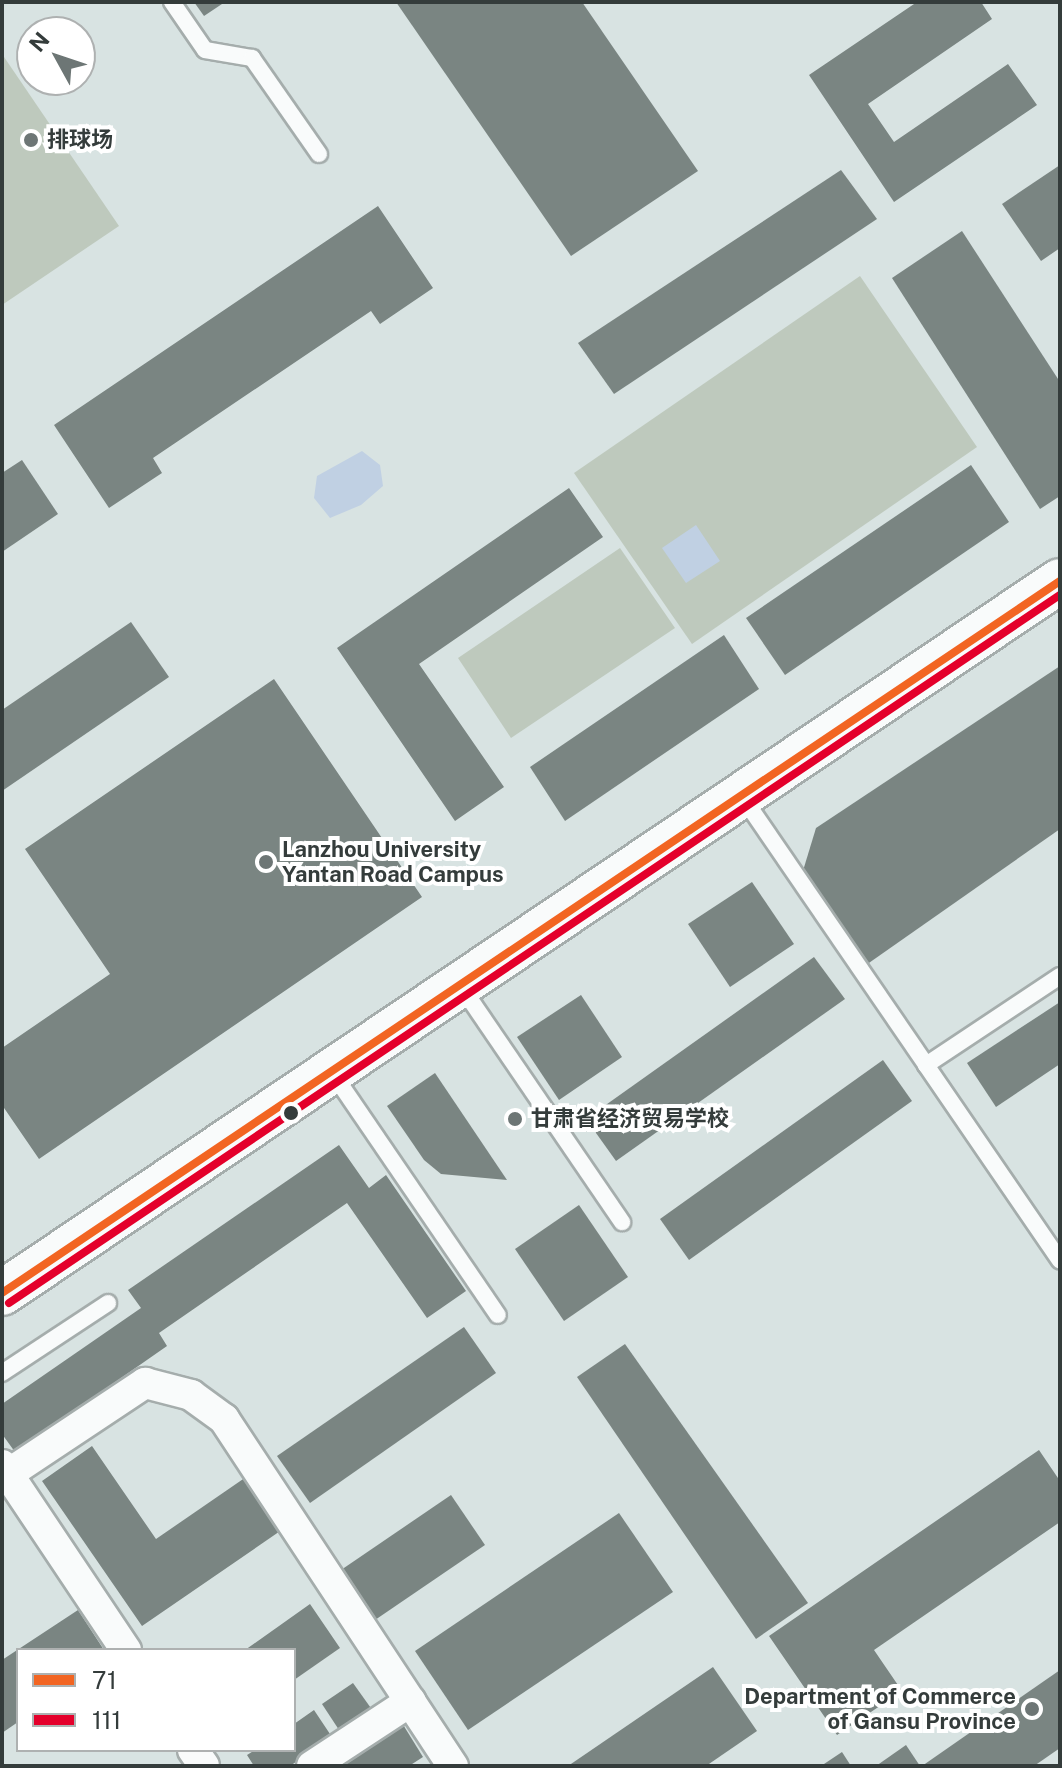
<!DOCTYPE html>
<html>
<head>
<meta charset="utf-8">
<style>
	body { margin:0 }
	#map { position:relative; width:1062px; height:1768px; overflow:hidden; background:#d8e3e2; font-family:"Public Sans","Noto Sans SC",sans-serif }
	div>[style] { position:absolute }
	.green>* { inset:0; background:#bec9bd }
	.water>* { inset:0; background:#c0d0e3 }
	.building>* { inset:0; background:#7a8582 }
	.roads { filter:drop-shadow(2px 0 #a5adac) drop-shadow(-2px 0 #a5adac) drop-shadow(0 2px #a5adac) drop-shadow(0 -2px #a5adac) }
	.lane>* { height:16px; margin:-8px; padding:0 8px; transform-origin:8px; border-radius:8px; background:#f9fbfb }
	.street>* { height:30px; margin:-15px; padding:0 15px; transform-origin:15px; border-radius:15px; background:#f9fbfb }
	.secondary>* { height:44px; margin:-22px; padding:0 22px; transform-origin:22px; border-radius:22px; background:#f9fbfb }
	.bus-1>* { height:8px; margin:-4px; padding:0 4px; transform-origin:4px; border-radius:4px; background:#f26522 }
	.bus-2>* { height:8px; margin:-4px; padding:0 4px; transform-origin:4px; border-radius:4px; background:#e4002b }
	.dots>* { width:22px; height:22px; translate:-50% -50%; box-sizing:border-box; border:4px solid #fff; border-radius:50% }
	span { translate:-50% -50%; white-space:nowrap; text-align:center; line-height:1.15; -webkit-text-stroke:8px #fff; paint-order:stroke }
	.poi-label { font-size:22px; color:#343c3b; font-weight:700 }
	.left { translate:0 -50%; text-align:left }
	.right { translate:-100% -50%; text-align:right }
	.frame { position:absolute; inset:0; border:4px solid #343c3b; pointer-events:none }
	.legend { position:absolute; left:16px; top:1648px; width:280px; height:104px; box-sizing:border-box; background:#fff; border:2px solid #aeb1b1; margin:0; padding:10px 14px; list-style:none; font-size:24px; color:#343c3b }
	.legend li { display:flex; align-items:center; gap:16px; height:40px }
	.legend b { width:40px; border:2px solid #aeb1b1 }
	.north { position:absolute; left:16px; top:16px; width:80px; height:80px; box-sizing:border-box; background:#fff; border:2px solid #aeb1b1; border-radius:50%; rotate:310deg; font-size:22px; font-weight:700; line-height:32px; text-align:center; color:#343c3b }
	.north::after { content:''; display:block; margin:auto; width:28px; height:36px; background:#6d7675; clip-path:polygon(50% 0,100% 100%,50% 72%,0 100%) }
</style>
</head>
<body>
<div id="map">
	<div class="green">
		<div style="clip-path:polygon(2px 54px,119px 226px,2px 305px)"></div>
		<div style="clip-path:polygon(860px 276px,977px 447px,692px 644px,574px 473px)"></div>
		<div style="clip-path:polygon(620px 548px,675px 628px,511px 738px,458px 658px)"></div>
	</div>
	<div class="water">
		<div style="clip-path:polygon(362px 451px,380px 465px,383px 486px,361px 505px,330px 518px,314px 498px,317px 476px)"></div>
		<div style="clip-path:polygon(696px 525px,720px 561px,686px 583px,662px 548px)"></div>
	</div>
	<div class="building">
		<div style="clip-path:polygon(194px 2px,225px 2px,204px 16px)"></div>
		<div style="clip-path:polygon(396px 2px,582px 2px,698px 171px,571px 256px)"></div>
		<div style="clip-path:polygon(917px 2px,981px 2px,992px 19px,868px 104px,894px 142px,1008px 64px,1037px 105px,894px 202px,809px 75px)"></div>
		<div style="clip-path:polygon(1060px 165px,1060px 248px,1041px 261px,1002px 204px)"></div>
		<div style="clip-path:polygon(841px 170px,877px 219px,614px 394px,578px 343px)"></div>
		<div style="clip-path:polygon(378px 206px,433px 288px,380px 324px,371px 311px,153px 458px,162px 473px,109px 508px,54px 425px)"></div>
		<div style="clip-path:polygon(962px 231px,1060px 382px,1060px 496px,1040px 509px,892px 278px)"></div>
		<div style="clip-path:polygon(22px 460px,58px 514px,2px 552px,2px 473px)"></div>
		<div style="clip-path:polygon(971px 465px,1009px 522px,785px 675px,746px 618px)"></div>
		<div style="clip-path:polygon(569px 488px,603px 537px,419px 664px,504px 787px,455px 821px,337px 648px)"></div>
		<div style="clip-path:polygon(131px 622px,169px 677px,2px 791px,2px 710px)"></div>
		<div style="clip-path:polygon(724px 635px,759px 689px,565px 821px,530px 767px)"></div>
		<div style="clip-path:polygon(1060px 666px,1060px 829px,866px 965px,802px 874px,816px 828px)"></div>
		<div style="clip-path:polygon(274px 679px,422px 897px,39px 1159px,2px 1105px,2px 1048px,110px 974px,25px 849px)"></div>
		<div style="clip-path:polygon(752px 882px,794px 944px,730px 987px,688px 924px)"></div>
		<div style="clip-path:polygon(814px 957px,845px 999px,616px 1161px,586px 1119px)"></div>
		<div style="clip-path:polygon(581px 995px,622px 1057px,559px 1100px,517px 1037px)"></div>
		<div style="clip-path:polygon(1060px 1002px,1060px 1064px,996px 1107px,967px 1063px)"></div>
		<div style="clip-path:polygon(883px 1060px,912px 1101px,689px 1260px,660px 1219px)"></div>
		<div style="clip-path:polygon(435px 1073px,507px 1180px,441px 1174px,424px 1160px,387px 1106px)"></div>
		<div style="clip-path:polygon(339px 1145px,369px 1188px,386px 1175px,466px 1291px,427px 1318px,347px 1203px,159px 1333px,167px 1346px,15px 1452px,2px 1434px,2px 1404px,141px 1308px,128px 1290px)"></div>
		<div style="clip-path:polygon(579px 1205px,628px 1277px,564px 1321px,515px 1249px)"></div>
		<div style="clip-path:polygon(464px 1327px,496px 1373px,310px 1503px,277px 1456px)"></div>
		<div style="clip-path:polygon(625px 1344px,808px 1603px,756px 1639px,577px 1377px)"></div>
		<div style="clip-path:polygon(92px 1446px,156px 1539px,249px 1475px,286px 1527px,142px 1626px,42px 1481px)"></div>
		<div style="clip-path:polygon(1039px 1450px,1060px 1481px,1060px 1522px,874px 1650px,902px 1691px,837px 1735px,769px 1636px)"></div>
		<div style="clip-path:polygon(451px 1495px,485px 1545px,375px 1620px,341px 1570px)"></div>
		<div style="clip-path:polygon(619px 1513px,673px 1592px,468px 1730px,415px 1651px)"></div>
		<div style="clip-path:polygon(310px 1604px,340px 1648px,294px 1680px,294px 1650px,245px 1650px)"></div>
		<div style="clip-path:polygon(78px 1610px,104px 1650px,18px 1650px,18px 1722px,2px 1733px,2px 1660px)"></div>
		<div style="clip-path:polygon(713px 1667px,757px 1731px,706px 1766px,568px 1766px)"></div>
		<div style="clip-path:polygon(1060px 1670px,1060px 1748px,1034px 1766px,922px 1766px)"></div>
		<div style="clip-path:polygon(353px 1683px,373px 1711px,341px 1733px,322px 1704px)"></div>
		<div style="clip-path:polygon(314px 1710px,332px 1737px,290px 1766px,254px 1766px,247px 1755px,255px 1750px,294px 1750px,294px 1724px)"></div>
		<div style="clip-path:polygon(402px 1723px,423px 1757px,409px 1766px,336px 1766px)"></div>
		<div style="clip-path:polygon(906px 1745px,920px 1766px,876px 1766px)"></div>
		<div style="clip-path:polygon(842px 1752px,851px 1766px,821px 1766px)"></div>
	</div>
	<div class="roads">
		<div class="lane">
			<div style="left:172px;top:2px;width:58px;rotate:55.5deg"></div>
			<div style="left:205px;top:50px;width:48px;rotate:9.7deg"></div>
			<div style="left:252px;top:58px;width:117px;rotate:55.1deg"></div>
			<div style="left:742px;top:796px;width:326px;rotate:55.6deg"></div>
			<div style="left:1060px;top:976px;width:161px;rotate:146.4deg"></div>
			<div style="left:926px;top:1065px;width:237px;rotate:55.6deg"></div>
			<div style="left:461px;top:986px;width:286px;rotate:55.7deg"></div>
			<div style="left:332px;top:1072px;width:294px;rotate:55.7deg"></div>
			<div style="left:2px;top:1373px;width:127px;rotate:-33.4deg"></div>
		</div>
		<div class="street">
			<div style="left:2px;top:1465px;width:223px;rotate:56.2deg"></div>
			<div style="left:2px;top:1478px;width:172px;rotate:-33.6deg"></div>
			<div style="left:145px;top:1383px;width:48px;rotate:14.6deg"></div>
			<div style="left:191px;top:1395px;width:41px;rotate:36deg"></div>
			<div style="left:224px;top:1419px;width:416px;rotate:56.6deg"></div>
			<div style="left:193px;top:1750px;width:19px;rotate:55deg"></div>
			<div style="left:312px;top:1766px;width:118px;rotate:-33.3deg"></div>
		</div>
		<div class="secondary">
			<div style="left:2px;top:1293px;width:1275px;rotate:-33.94deg"></div>
		</div>
	</div>
	<div class="bus-1">
		<div style="left:2px;top:1293px;width:1275px;rotate:-33.94deg"></div>
	</div>
	<div class="bus-2">
		<div style="left:9px;top:1303px;width:1267px;rotate:-33.97deg"></div>
	</div>
	<div class="dots">
		<div style="left:31px;top:140px;background:#6d7675"></div>
		<div style="left:266px;top:862px;background:#6d7675"></div>
		<div style="left:291px;top:1113px;background:#343c3b"></div>
		<div style="left:515px;top:1119px;background:#6d7675"></div>
		<div style="left:1032px;top:1709px;background:#6d7675"></div>
	</div>
	<div class="poi-label">
		<span class="left" style="left:47px;top:140px">排球场</span>
		<span class="left" style="left:282px;top:862px">Lanzhou University<br>Yantan Road Campus</span>
		<span class="left" style="left:531px;top:1119px">甘肃省经济贸易学校</span>
		<span class="right" style="left:1016px;top:1709px">Department of Commerce<br>of Gansu Province</span>
	</div>
	<div class="frame"></div>
	<ul class="legend">
	<li><b style="height:10px;background:#f26522"></b>71</li>
	<li><b style="height:10px;background:#e4002b"></b>111</li>
	</ul>
	<div class="north">N</div>
</div>
</body>
</html>
